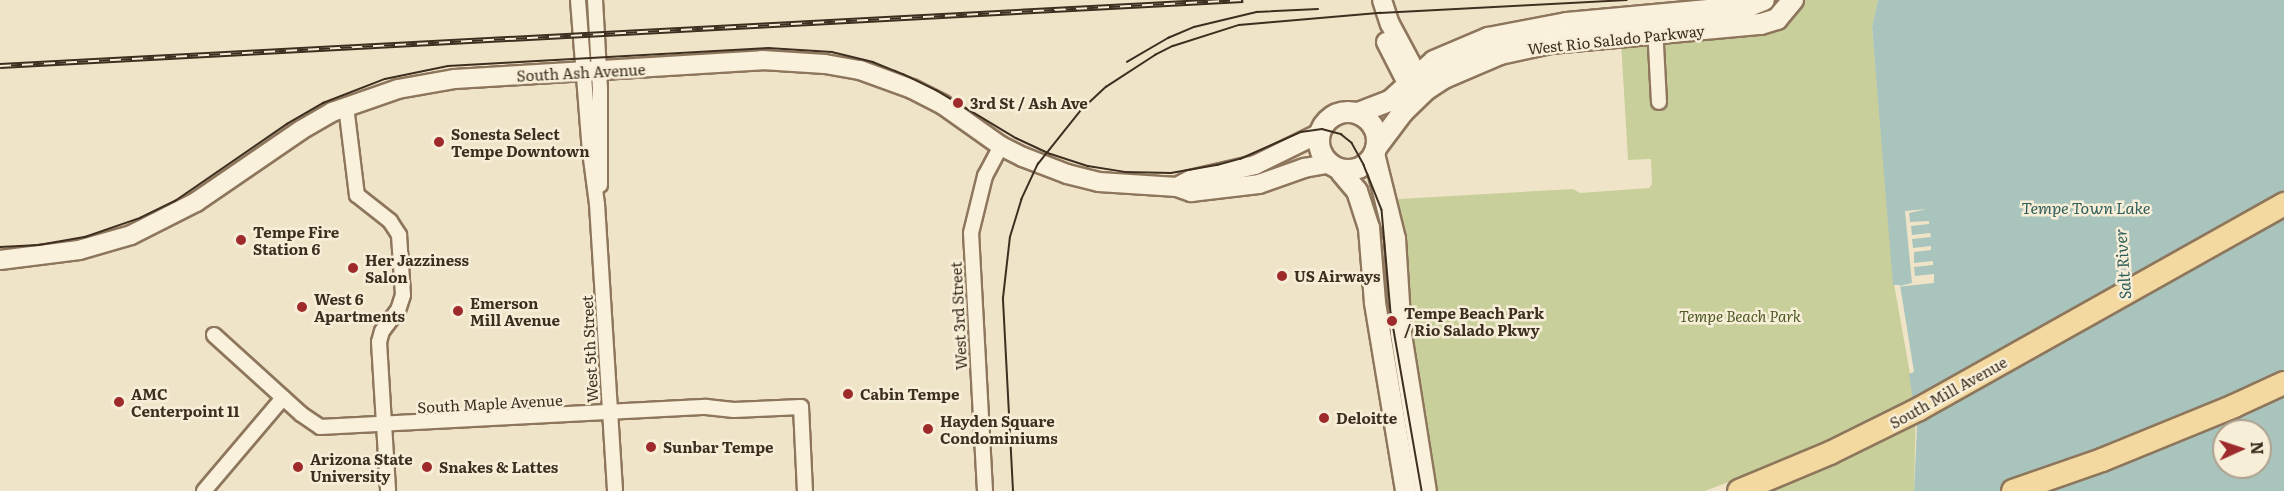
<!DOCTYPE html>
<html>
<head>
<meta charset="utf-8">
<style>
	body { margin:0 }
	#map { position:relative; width:2284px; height:491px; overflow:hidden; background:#f0e4c8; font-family:Literata,serif }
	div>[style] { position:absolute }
	.green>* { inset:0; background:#c9cf9b }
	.water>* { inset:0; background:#a9c4bc }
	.pier>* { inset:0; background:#f0e4c8 }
	.roads { filter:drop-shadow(2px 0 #8d765c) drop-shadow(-2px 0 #8d765c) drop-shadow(0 2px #8d765c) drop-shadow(0 -2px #8d765c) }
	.minor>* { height:14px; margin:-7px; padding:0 7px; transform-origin:7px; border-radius:7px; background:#faf1dc }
	.tertiary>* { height:18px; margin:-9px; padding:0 9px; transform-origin:9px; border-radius:9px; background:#faf1dc }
	.secondary>* { height:20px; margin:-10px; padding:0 10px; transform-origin:10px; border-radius:10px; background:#faf1dc }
	.secondary>.ring { margin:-10px; padding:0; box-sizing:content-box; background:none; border:20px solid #faf1dc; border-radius:50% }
	.primary>* { height:22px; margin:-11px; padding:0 11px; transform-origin:11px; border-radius:11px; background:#f3d9a0 }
	.tram>* { height:1.5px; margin:-0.75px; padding:0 0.75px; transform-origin:0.75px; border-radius:0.75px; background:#3d2e20 }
	.rail>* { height:6px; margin-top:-3px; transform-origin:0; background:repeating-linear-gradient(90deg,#f7eed8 0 11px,#3d2e20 0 22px); box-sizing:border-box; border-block:2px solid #3d2e20 }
	.dots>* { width:16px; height:16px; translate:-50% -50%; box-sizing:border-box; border:3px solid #f7eed8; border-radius:50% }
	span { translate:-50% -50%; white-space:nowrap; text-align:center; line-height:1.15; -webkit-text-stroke:5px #f7eed8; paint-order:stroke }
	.street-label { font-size:15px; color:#3d2e20 }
	.poi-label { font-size:15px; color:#3d2e20; font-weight:700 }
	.left { translate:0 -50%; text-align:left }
	.park-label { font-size:15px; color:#4d5a26; font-style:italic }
	.water-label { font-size:16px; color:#2f5d5a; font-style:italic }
	.north { position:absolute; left:2212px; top:419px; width:60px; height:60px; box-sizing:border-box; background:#f7eed8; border:2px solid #ada18e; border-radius:50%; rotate:87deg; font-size:16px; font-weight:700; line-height:24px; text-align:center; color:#3d2e20 }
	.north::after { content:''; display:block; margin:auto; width:21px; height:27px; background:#9e2a2b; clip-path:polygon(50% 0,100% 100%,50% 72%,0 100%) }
</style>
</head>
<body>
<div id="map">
	<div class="green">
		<div style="clip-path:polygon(1799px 0,1878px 0,1872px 27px,1894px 284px,1916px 407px,1914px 491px,1762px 491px,1752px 473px,1705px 491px,1431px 491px,1407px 337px,1398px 199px,1573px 189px,1580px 193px,1649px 188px,1652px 184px,1651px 159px,1628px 160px,1621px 42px,1768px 28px)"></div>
	</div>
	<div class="water">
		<div style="clip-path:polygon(evenodd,1878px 0,2284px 0,2284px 491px,1914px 491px,1917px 427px,1909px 374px,1914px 372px,1900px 285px,1893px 285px,1872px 27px,1878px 0,2224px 431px,2260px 431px,2260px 467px,2224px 467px,2224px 431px)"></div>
	</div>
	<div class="pier">
		<div style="clip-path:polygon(1927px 209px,1909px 213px,1910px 222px,1929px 221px,1929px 224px,1911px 226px,1912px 235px,1930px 233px,1931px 237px,1912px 239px,1913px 248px,1931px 246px,1931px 250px,1914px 252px,1914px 263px,1933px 261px,1933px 265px,1914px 267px,1915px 276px,1934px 274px,1934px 283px,1896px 287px,1912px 283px,1905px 211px)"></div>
	</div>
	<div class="roads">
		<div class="minor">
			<div style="left:578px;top:0;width:151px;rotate:85.5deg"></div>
			<div style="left:590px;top:151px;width:53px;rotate:82.5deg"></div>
			<div style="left:597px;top:204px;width:288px;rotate:86.4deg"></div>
			<div style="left:595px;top:0;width:89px;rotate:86.8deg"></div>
			<div style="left:600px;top:89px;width:96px;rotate:90deg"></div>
			<div style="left:1655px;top:26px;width:76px;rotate:87deg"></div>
			<div style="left:346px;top:106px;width:90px;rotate:83deg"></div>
			<div style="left:357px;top:195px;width:42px;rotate:38.2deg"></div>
			<div style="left:390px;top:221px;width:17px;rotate:57deg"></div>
			<div style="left:399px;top:235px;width:60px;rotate:86.2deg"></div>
			<div style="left:403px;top:295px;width:16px;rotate:108deg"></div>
			<div style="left:398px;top:310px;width:26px;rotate:127deg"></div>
			<div style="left:382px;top:331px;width:11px;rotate:105deg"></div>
			<div style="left:379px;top:342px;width:149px;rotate:86.5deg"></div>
			<div style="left:214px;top:335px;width:118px;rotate:42.2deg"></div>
			<div style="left:301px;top:414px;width:23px;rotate:34deg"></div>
			<div style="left:320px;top:427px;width:387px;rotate:-3deg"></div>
			<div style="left:706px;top:407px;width:28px;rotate:6deg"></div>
			<div style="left:734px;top:410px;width:67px;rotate:-2.6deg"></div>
			<div style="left:801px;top:407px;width:84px;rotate:87.3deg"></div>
			<div style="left:204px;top:491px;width:122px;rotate:-49.7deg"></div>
			<div style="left:985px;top:491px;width:258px;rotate:-93.1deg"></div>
			<div style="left:971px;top:233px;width:59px;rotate:-76.2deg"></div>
			<div style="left:985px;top:176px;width:34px;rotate:-62deg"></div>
		</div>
		<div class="tertiary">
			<div style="left:1382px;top:0;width:25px;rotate:72deg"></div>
			<div style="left:1390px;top:24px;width:64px;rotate:61.8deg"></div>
			<div style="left:1420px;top:80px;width:8px;rotate:104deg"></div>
			<div style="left:1386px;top:42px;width:46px;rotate:62.9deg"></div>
			<div style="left:1177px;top:187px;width:15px;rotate:-28deg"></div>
			<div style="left:1190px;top:180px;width:67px;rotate:-13deg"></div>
			<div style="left:1255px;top:165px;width:72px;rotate:-26.2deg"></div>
			<div style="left:0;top:260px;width:80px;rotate:-7.2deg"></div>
			<div style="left:79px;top:250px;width:54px;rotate:-16.1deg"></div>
			<div style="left:131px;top:235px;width:73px;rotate:-26.9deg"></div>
			<div style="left:196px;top:202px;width:127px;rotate:-34.4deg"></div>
			<div style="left:301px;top:130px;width:36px;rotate:-30deg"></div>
			<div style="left:332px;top:112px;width:70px;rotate:-19.2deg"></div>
			<div style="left:398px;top:89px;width:58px;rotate:-10deg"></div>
			<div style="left:455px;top:79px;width:308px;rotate:-3.5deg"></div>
			<div style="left:762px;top:60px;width:63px;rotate:3.6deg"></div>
			<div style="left:825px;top:64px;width:36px;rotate:10deg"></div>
			<div style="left:860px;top:70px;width:55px;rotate:20.1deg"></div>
			<div style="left:912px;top:89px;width:35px;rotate:27deg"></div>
			<div style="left:943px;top:105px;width:71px;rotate:35.3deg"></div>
			<div style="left:1001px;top:146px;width:25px;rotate:27deg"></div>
			<div style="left:1023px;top:157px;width:47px;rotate:21.1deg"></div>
			<div style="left:1067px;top:174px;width:33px;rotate:14deg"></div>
			<div style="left:1099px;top:182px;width:78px;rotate:3.7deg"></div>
			<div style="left:1177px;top:187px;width:15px;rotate:20deg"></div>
			<div style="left:1191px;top:192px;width:68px;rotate:-6.7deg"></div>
			<div style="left:1259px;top:184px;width:48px;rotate:-19.6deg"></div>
			<div style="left:1304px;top:168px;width:23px;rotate:-10deg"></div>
		</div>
		<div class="secondary">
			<div class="ring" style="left:1319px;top:112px;width:38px;height:38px"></div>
			<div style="left:1358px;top:113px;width:34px;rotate:-21deg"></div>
			<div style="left:1390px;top:101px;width:59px;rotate:-42.3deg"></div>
			<div style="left:1434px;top:61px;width:59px;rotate:-23.1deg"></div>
			<div style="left:1488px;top:38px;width:80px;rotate:-10.8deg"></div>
			<div style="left:1567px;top:23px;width:183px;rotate:-5.3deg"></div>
			<div style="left:1749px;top:6px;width:16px;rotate:-22deg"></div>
			<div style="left:1376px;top:148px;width:45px;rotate:-53.1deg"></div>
			<div style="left:1403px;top:112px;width:33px;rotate:-44deg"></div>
			<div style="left:1427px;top:89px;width:20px;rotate:-33deg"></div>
			<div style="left:1444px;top:78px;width:61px;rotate:-23.2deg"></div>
			<div style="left:1500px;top:54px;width:52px;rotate:-12.2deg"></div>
			<div style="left:1551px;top:43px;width:211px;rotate:-5.2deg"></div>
			<div style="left:1761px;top:24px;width:17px;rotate:-17deg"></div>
			<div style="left:1777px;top:19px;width:25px;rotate:-50deg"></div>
			<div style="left:1374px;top:154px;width:88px;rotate:76.1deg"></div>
			<div style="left:1395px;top:239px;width:95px;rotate:86.4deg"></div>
			<div style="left:1401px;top:334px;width:159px;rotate:81deg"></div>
			<div style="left:1341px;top:172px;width:25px;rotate:50deg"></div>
			<div style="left:1357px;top:191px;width:39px;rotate:72deg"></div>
			<div style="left:1369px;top:228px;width:75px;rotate:85.4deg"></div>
			<div style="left:1375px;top:303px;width:191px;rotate:80.6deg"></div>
		</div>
		<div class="primary">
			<div style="left:1739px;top:491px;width:99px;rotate:-22.7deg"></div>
			<div style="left:1830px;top:453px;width:99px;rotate:-26.3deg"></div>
			<div style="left:1919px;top:409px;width:419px;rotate:-29.3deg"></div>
			<div style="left:2013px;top:491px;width:94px;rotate:-19.2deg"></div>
			<div style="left:2102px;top:460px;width:143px;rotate:-22.2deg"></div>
			<div style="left:2234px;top:406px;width:55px;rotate:-24.7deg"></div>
		</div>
	</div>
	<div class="tram">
		<div style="left:1127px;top:62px;width:48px;rotate:-30.3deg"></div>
		<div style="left:1168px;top:38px;width:28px;rotate:-23deg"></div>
		<div style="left:1194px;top:27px;width:65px;rotate:-13.4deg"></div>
		<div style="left:1257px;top:12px;width:61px;rotate:-2.8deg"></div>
		<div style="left:0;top:247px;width:39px;rotate:-3deg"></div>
		<div style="left:39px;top:245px;width:47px;rotate:-9.9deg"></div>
		<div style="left:85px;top:237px;width:58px;rotate:-19.1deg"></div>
		<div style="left:140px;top:218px;width:39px;rotate:-26deg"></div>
		<div style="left:175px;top:201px;width:136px;rotate:-34.5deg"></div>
		<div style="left:287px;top:124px;width:42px;rotate:-30.3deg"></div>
		<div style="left:323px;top:103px;width:66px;rotate:-21.2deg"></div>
		<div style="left:385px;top:79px;width:64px;rotate:-11.7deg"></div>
		<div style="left:448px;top:66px;width:321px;rotate:-3.2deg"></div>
		<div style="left:768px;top:48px;width:64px;rotate:3.6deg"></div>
		<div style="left:832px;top:52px;width:42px;rotate:13.7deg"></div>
		<div style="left:873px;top:62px;width:32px;rotate:22deg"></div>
		<div style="left:903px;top:74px;width:37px;rotate:26deg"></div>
		<div style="left:936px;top:90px;width:93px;rotate:31deg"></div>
		<div style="left:1016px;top:138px;width:38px;rotate:25deg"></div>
		<div style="left:1051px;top:154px;width:39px;rotate:18deg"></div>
		<div style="left:1088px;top:166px;width:37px;rotate:9deg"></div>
		<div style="left:1125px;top:172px;width:46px;rotate:1.2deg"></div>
		<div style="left:1171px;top:173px;width:47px;rotate:-9.9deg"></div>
		<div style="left:1217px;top:165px;width:24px;rotate:-15deg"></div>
		<div style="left:1240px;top:159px;width:67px;rotate:-23.9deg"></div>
		<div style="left:1301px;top:132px;width:21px;rotate:-8deg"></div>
		<div style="left:1322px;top:129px;width:20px;rotate:15deg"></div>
		<div style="left:1341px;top:134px;width:14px;rotate:39deg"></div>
		<div style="left:1352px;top:143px;width:25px;rotate:61deg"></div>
		<div style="left:1364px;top:165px;width:48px;rotate:68.2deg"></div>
		<div style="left:1382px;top:210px;width:103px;rotate:85deg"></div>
		<div style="left:1391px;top:313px;width:181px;rotate:80.1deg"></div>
		<div style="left:1013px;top:491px;width:193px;rotate:-93deg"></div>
		<div style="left:1003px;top:298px;width:61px;rotate:-83.5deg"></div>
		<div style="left:1010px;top:237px;width:39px;rotate:-73deg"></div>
		<div style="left:1021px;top:200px;width:40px;rotate:-65deg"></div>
		<div style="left:1038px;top:164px;width:69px;rotate:-51.5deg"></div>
		<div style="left:1081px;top:110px;width:34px;rotate:-43deg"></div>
		<div style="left:1106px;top:87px;width:59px;rotate:-33.1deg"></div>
		<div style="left:1155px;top:55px;width:20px;rotate:-27deg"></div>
		<div style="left:1173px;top:46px;width:69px;rotate:-17.7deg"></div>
		<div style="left:1239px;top:25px;width:142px;rotate:-4.9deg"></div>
		<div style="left:1380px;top:13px;width:247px;rotate:-3deg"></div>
	</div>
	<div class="rail">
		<div style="left:0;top:66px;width:1245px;rotate:-3.04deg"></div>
	</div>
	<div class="dots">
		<div style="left:958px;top:103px;background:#9e2a2b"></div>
		<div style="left:439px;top:142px;background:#9e2a2b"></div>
		<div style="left:241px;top:240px;background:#9e2a2b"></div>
		<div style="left:353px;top:268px;background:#9e2a2b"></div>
		<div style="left:1282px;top:276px;background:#9e2a2b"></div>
		<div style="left:302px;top:307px;background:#9e2a2b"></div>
		<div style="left:458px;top:311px;background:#9e2a2b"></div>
		<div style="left:1392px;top:321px;background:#9e2a2b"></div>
		<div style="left:848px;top:394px;background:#9e2a2b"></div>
		<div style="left:119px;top:402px;background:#9e2a2b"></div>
		<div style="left:1324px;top:418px;background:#9e2a2b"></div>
		<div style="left:928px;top:429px;background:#9e2a2b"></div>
		<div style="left:651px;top:447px;background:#9e2a2b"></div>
		<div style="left:298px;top:467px;background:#9e2a2b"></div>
		<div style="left:427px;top:467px;background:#9e2a2b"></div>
	</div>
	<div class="street-label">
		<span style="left:1616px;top:39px;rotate:-6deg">West Rio Salado Parkway</span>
		<span style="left:581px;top:72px;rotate:-3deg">South Ash Avenue</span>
		<span style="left:958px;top:316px;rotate:-93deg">West 3rd Street</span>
		<span style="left:589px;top:349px;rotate:-93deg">West 5th Street</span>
		<span style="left:1948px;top:392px;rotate:-29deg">South Mill Avenue</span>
		<span style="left:490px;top:403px;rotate:-3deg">South Maple Avenue</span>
	</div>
	<div class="poi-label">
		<span class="left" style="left:970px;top:103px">3rd St / Ash Ave</span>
		<span class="left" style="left:451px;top:142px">Sonesta Select<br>Tempe Downtown</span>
		<span class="left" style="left:253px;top:240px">Tempe Fire<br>Station 6</span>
		<span class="left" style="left:365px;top:268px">Her Jazziness<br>Salon</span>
		<span class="left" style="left:1294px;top:276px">US Airways</span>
		<span class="left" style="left:314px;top:307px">West 6<br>Apartments</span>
		<span class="left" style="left:470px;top:311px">Emerson<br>Mill Avenue</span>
		<span class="left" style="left:1404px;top:321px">Tempe Beach Park<br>/ Rio Salado Pkwy</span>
		<span class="left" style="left:131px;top:402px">AMC<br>Centerpoint 11</span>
		<span class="left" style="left:860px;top:394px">Cabin Tempe</span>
		<span class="left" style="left:1336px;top:418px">Deloitte</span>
		<span class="left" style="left:940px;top:429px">Hayden Square<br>Condominiums</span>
		<span class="left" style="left:663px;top:447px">Sunbar Tempe</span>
		<span class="left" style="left:310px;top:467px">Arizona State<br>University</span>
		<span class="left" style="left:439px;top:467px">Snakes &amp; Lattes</span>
	</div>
	<div class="park-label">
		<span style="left:1740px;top:316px">Tempe Beach Park</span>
	</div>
	<div class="water-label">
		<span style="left:2086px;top:207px">Tempe Town Lake</span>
		<span style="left:2122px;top:264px;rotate:-94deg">Salt River</span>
	</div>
	<div class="north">N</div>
</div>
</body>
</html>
